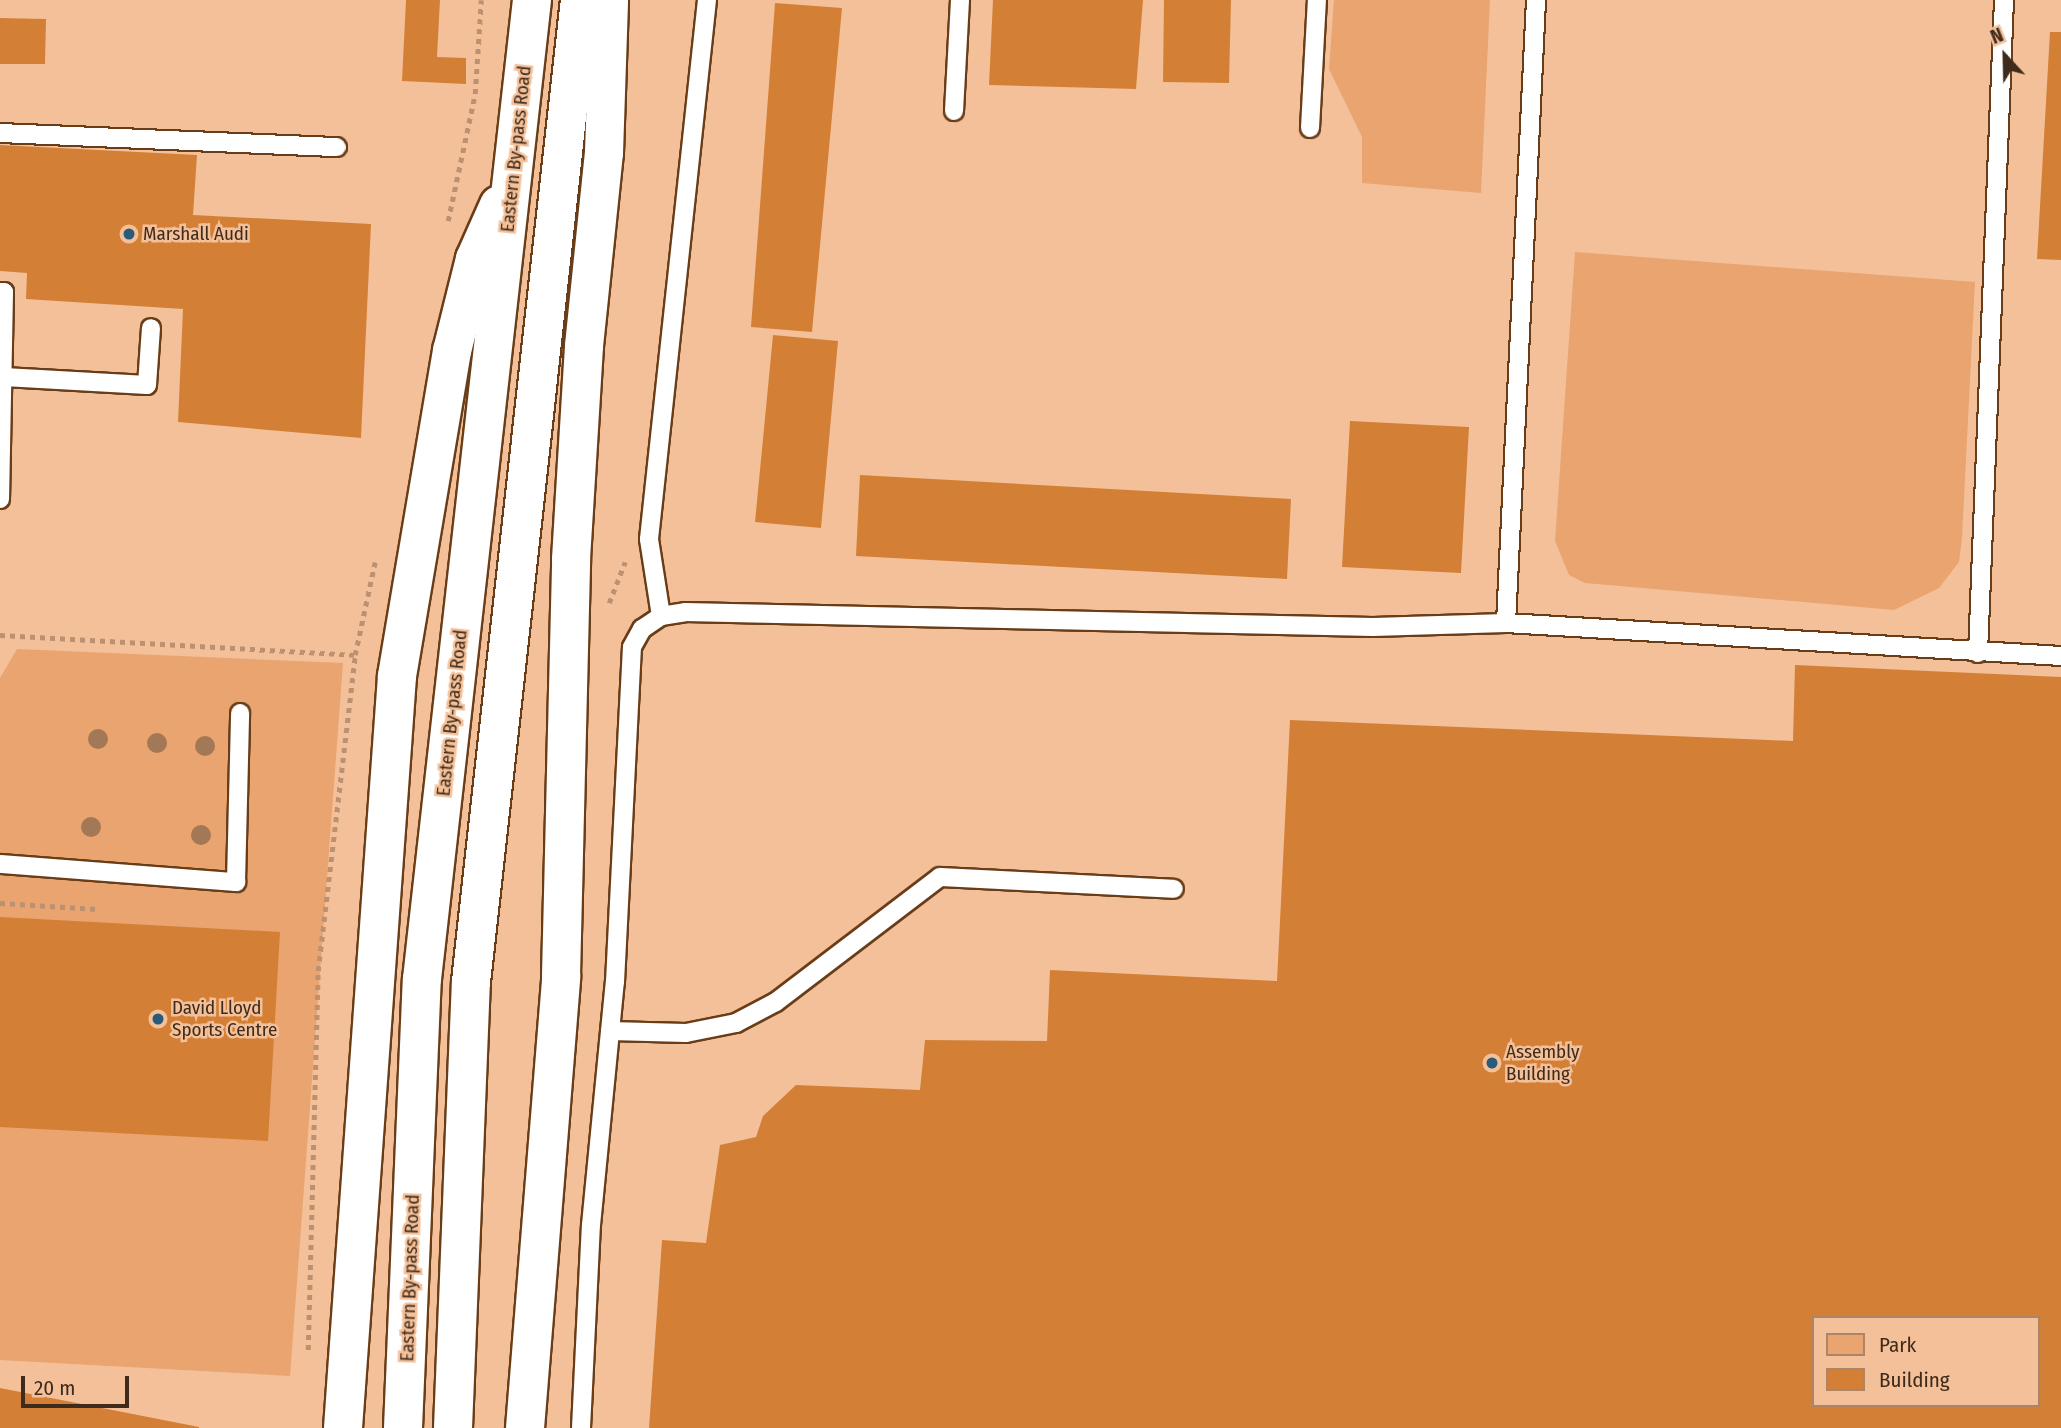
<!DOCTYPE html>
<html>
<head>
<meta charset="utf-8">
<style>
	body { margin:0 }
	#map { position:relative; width:2061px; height:1428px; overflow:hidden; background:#f4c099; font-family:"Fira Sans Condensed",sans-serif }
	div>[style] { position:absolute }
	.green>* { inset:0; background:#e9a46f }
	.building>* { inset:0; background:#d38036 }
	.path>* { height:4.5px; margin-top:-2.25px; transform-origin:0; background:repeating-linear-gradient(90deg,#bb9171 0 5px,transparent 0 10px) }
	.roads { filter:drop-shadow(2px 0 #693d18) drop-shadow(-2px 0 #693d18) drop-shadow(0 2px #693d18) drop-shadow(0 -2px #693d18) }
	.service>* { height:18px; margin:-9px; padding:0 9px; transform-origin:9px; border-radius:9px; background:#fff }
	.trunk>* { height:38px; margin:-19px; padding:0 19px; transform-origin:19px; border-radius:19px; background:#fff }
	.trees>* { width:20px; height:20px; margin:-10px; border-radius:50%; background:#a37856 }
	.dots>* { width:19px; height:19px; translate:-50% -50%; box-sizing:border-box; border:4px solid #f4c099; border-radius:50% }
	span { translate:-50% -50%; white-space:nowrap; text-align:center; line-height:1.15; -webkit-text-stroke:5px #f4c099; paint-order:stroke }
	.street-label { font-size:19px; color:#3f2b1b }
	.poi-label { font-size:19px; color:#3f2b1b }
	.left { translate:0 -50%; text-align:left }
	.legend { position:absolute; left:1812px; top:1316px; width:228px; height:91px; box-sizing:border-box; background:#f4c099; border:2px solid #ac8467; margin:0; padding:9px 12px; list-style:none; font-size:21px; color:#3f2b1b }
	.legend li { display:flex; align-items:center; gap:14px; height:35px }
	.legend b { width:35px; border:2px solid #ac8467 }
	.north { position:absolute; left:1970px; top:21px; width:70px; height:70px; -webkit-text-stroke:5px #f4c099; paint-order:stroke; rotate:338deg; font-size:19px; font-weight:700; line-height:28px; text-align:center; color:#3f2b1b }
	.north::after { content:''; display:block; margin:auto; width:24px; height:32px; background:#3f2b1b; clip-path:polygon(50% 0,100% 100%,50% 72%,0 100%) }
	.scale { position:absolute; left:21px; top:1376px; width:108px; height:32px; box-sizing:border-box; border:4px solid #3f2b1b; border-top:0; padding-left:9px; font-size:21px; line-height:24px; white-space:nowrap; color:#3f2b1b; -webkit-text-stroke:5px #f4c099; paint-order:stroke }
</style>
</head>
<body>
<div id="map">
	<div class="green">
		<div style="clip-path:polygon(1334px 0,1490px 0,1481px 193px,1362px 183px,1362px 137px,1329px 69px)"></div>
		<div style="clip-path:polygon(1575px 252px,1975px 282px,1962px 538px,1959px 562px,1939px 588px,1894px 610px,1585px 583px,1569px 575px,1555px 541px)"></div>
		<div style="clip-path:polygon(17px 649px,343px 663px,290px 1376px,0 1360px,0 678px)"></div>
	</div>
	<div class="building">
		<div style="clip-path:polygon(406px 0,440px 0,437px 57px,466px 58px,466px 84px,402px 81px)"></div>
		<div style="clip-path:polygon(993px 0,1143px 0,1136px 89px,989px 85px)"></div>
		<div style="clip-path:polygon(1164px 0,1231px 0,1229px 83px,1163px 82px)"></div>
		<div style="clip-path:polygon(775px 3px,842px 8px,812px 332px,751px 327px)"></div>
		<div style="clip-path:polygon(0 18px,46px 19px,45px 64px,0 64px)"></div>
		<div style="clip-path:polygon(2050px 32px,2061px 32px,2061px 260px,2037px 259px)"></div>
		<div style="clip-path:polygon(0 145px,197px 155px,193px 215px,371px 224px,361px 438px,178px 422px,183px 309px,26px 299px,27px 273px,0 271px)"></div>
		<div style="clip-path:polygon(773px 335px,838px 341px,821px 528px,755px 522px)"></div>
		<div style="clip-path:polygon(1350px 421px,1469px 427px,1461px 573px,1342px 567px)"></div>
		<div style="clip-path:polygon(860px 475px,1291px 499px,1287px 579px,856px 556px)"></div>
		<div style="clip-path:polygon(evenodd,1795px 665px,2061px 677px,2061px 1428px,649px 1428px,662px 1240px,706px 1243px,720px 1145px,756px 1137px,763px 1116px,796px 1085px,920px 1090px,925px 1040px,1047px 1041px,1050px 970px,1277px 981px,1290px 720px,1793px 741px,1795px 665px,1814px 1318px,2038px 1318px,2038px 1405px,1814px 1405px,1814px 1318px)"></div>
		<div style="clip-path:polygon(0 917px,280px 932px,268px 1141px,0 1127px)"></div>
		<div style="clip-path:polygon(0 1388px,199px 1427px,199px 1428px,0 1428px)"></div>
	</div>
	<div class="path">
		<div style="left:448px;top:221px;width:130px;rotate:-78deg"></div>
		<div style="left:475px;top:94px;width:94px;rotate:-86.3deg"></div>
		<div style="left:609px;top:603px;width:44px;rotate:-68.7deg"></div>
		<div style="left:0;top:635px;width:356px;rotate:3.2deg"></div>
		<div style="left:0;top:903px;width:97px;rotate:3.5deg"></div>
		<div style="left:308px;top:1350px;width:379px;rotate:-88.5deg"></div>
		<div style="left:318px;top:971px;width:318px;rotate:-83.3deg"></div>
		<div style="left:355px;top:655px;width:95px;rotate:-77.9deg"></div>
	</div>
	<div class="roads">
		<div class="service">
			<div style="left:954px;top:111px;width:111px;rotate:-86.9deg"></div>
			<div style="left:1310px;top:128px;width:128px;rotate:-86.9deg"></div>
			<div style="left:0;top:133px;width:337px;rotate:2.4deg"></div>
			<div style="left:0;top:292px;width:4px"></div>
			<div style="left:4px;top:292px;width:207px;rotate:91.1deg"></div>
			<div style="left:4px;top:377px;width:143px;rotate:3.2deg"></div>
			<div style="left:147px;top:385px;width:57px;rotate:-86deg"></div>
			<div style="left:661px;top:616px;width:78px;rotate:-98.9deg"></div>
			<div style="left:649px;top:539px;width:542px;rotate:-83.86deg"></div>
			<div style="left:1506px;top:623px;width:624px;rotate:-87.24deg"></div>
			<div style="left:1978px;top:653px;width:654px;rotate:-87.72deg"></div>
			<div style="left:0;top:864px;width:237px;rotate:4.4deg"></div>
			<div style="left:236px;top:882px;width:169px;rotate:-88.6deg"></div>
			<div style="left:610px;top:1031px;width:76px;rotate:1.5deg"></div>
			<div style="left:686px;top:1033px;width:51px;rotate:-11.3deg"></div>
			<div style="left:736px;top:1023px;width:45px;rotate:-27.7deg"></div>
			<div style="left:776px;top:1002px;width:206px;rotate:-37.3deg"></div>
			<div style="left:940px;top:877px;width:234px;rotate:2.9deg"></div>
			<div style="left:581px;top:1428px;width:203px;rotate:-87.2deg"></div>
			<div style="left:591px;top:1225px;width:244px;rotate:-84.4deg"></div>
			<div style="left:615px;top:982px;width:335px;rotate:-87.1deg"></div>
			<div style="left:632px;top:647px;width:21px;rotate:-61deg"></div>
			<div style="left:642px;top:629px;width:23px;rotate:-34deg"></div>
			<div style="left:661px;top:616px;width:24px;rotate:-9deg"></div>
			<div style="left:685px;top:612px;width:688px;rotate:1.25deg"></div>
			<div style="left:1373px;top:627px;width:133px;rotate:-1.7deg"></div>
			<div style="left:1506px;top:623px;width:556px;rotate:3.4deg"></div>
		</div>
		<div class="trunk">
			<div style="left:343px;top:1428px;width:754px;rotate:-85.89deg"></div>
			<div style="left:397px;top:676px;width:330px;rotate:-80.4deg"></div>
			<div style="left:452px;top:351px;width:95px;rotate:-76deg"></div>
			<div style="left:475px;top:259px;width:59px;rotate:-66deg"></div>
			<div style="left:403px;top:1428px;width:449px;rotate:-87.6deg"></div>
			<div style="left:422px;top:979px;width:985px;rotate:-83.59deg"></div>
			<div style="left:453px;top:1428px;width:446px;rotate:-87.7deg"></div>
			<div style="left:471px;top:982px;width:988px;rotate:-83.67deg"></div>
			<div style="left:525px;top:1428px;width:453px;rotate:-85.4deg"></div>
			<div style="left:561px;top:976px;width:417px;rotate:-88.6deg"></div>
			<div style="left:571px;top:559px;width:213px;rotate:-86.5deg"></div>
			<div style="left:584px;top:346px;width:194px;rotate:-84.1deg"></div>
			<div style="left:604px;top:153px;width:153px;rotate:-88.1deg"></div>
		</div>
	</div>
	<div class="trees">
		<div style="left:98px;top:739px"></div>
		<div style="left:157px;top:743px"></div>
		<div style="left:205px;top:746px"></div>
		<div style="left:91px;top:827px"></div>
		<div style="left:201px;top:835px"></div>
	</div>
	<div class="dots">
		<div style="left:129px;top:234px;background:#2a5b79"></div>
		<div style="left:158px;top:1019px;background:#2a5b79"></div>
		<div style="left:1492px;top:1063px;background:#2a5b79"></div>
	</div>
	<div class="street-label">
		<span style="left:516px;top:149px;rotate:-84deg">Eastern By-pass Road</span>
		<span style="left:452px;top:713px;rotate:-84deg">Eastern By-pass Road</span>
		<span style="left:410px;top:1278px;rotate:-88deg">Eastern By-pass Road</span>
	</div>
	<div class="poi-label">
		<span class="left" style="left:143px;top:234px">Marshall Audi</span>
		<span class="left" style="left:172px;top:1019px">David Lloyd<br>Sports Centre</span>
		<span class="left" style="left:1506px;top:1063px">Assembly<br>Building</span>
	</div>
	<ul class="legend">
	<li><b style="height:19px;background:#e9a46f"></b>Park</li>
	<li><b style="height:19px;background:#d38036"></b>Building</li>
	</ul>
	<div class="north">N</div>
	<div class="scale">20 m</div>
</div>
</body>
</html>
